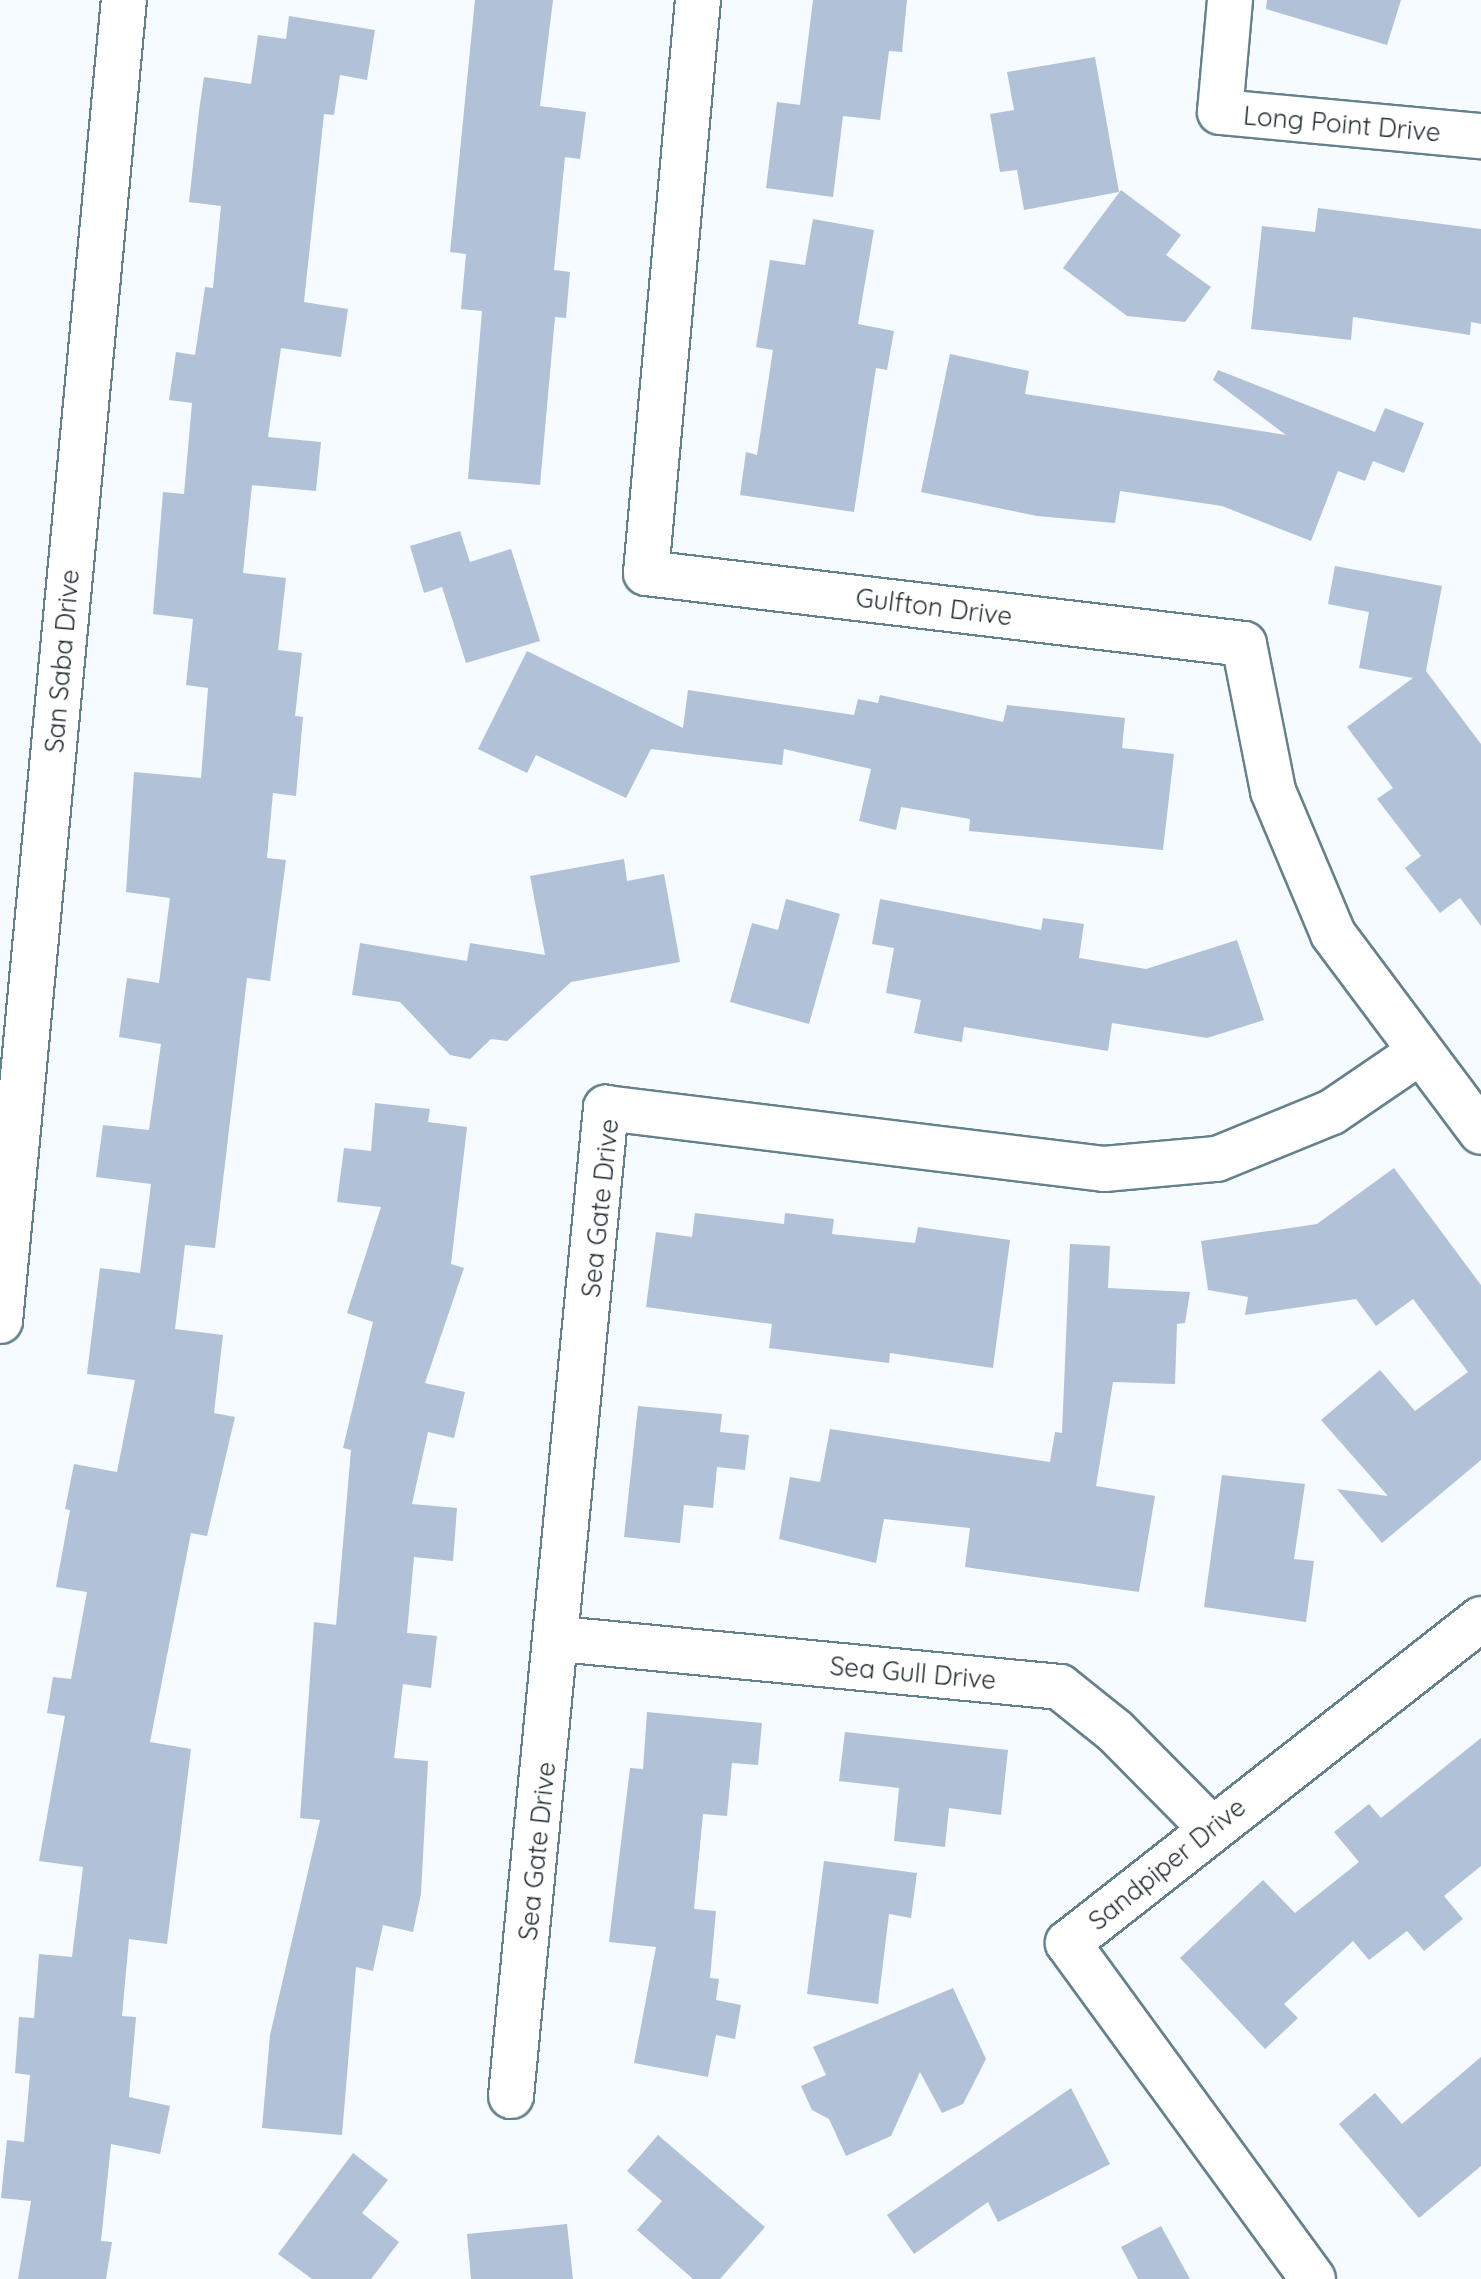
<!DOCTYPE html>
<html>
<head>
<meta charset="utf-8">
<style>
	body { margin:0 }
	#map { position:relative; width:1481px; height:2279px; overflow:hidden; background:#f5fbfe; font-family:Quicksand,sans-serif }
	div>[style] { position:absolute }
	.building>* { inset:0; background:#b0c1d8 }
	.roads { filter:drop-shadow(2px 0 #65818d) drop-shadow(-2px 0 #65818d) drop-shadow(0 2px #65818d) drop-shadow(0 -2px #65818d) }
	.minor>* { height:44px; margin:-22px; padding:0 22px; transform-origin:22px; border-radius:22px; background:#fff }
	span { translate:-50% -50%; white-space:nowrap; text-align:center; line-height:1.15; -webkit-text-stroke:8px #fff; paint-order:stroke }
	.street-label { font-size:26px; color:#232e34 }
</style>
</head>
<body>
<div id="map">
	<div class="building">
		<div style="clip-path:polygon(475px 0,553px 0,540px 106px,586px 112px,580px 159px,565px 157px,554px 270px,570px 272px,566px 318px,555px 317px,540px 485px,468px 479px,482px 311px,461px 309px,466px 254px,450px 252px)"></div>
		<div style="clip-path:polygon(813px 0,907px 0,902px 52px,889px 51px,880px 120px,843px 116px,833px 197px,766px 188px,777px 102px,800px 105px)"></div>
		<div style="clip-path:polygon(1267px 0,1401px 0,1387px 45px,1266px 9px)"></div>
		<div style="clip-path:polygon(289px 16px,375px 30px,367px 80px,340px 75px,334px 115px,324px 114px,304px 302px,348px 309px,341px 357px,281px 348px,268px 437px,321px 442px,316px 491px,252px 485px,243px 573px,286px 578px,278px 650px,302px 653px,295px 716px,303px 717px,296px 796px,273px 793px,267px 858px,286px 860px,270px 981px,247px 978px,215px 1248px,185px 1245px,175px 1329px,223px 1335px,214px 1413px,235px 1417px,207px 1536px,191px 1533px,150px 1742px,191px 1749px,167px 1944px,129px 1939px,122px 2016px,136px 2017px,129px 2097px,170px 2106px,160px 2154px,111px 2144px,101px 2241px,112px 2242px,106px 2279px,18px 2279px,31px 2201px,1px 2198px,7px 2140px,24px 2142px,30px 2075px,15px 2073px,19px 2017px,34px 2018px,39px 1954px,72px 1957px,83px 1867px,39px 1861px,65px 1716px,47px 1713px,53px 1677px,71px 1679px,87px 1592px,56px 1587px,70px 1510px,65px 1509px,74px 1464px,117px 1472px,135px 1380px,87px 1374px,100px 1268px,140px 1273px,151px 1184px,96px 1177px,103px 1125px,149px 1130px,161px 1044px,119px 1037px,127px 978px,159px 983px,170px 898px,126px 892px,134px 772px,201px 778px,208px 688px,186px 685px,193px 619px,153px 614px,163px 492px,184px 494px,192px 403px,169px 400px,176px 352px,195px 355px,205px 287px,213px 288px,221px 206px,189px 202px,199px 111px,204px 77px,251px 84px,258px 35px,286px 39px)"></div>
		<div style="clip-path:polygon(1095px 57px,1119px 192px,1024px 210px,1017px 170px,1000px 172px,990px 114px,1014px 110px,1007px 72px)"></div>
		<div style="clip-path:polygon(1121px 190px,1181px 235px,1166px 255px,1211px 287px,1185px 322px,1127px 316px,1063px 268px)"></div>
		<div style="clip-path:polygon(1318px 208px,1481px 229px,1481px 324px,1471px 322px,1470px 335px,1353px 317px,1351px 340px,1251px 329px,1262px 226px,1315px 232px)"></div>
		<div style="clip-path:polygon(813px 219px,874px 230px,858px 324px,894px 331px,887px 370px,876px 368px,854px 512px,740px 495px,746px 452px,757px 455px,773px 350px,756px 347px,770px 260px,805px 265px)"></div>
		<div style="clip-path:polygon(950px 354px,1029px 371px,1025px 394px,1286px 435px,1213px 380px,1218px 370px,1375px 432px,1385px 408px,1424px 423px,1404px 473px,1373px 461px,1365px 481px,1338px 471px,1311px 541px,1222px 506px,1120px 491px,1115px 523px,1037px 516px,921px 492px)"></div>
		<div style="clip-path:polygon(460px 531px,470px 562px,511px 549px,540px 641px,466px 663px,442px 587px,424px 593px,410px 546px)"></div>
		<div style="clip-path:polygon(1335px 566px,1442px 586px,1426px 671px,1481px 744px,1481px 926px,1460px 898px,1440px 913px,1405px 868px,1421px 856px,1377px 799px,1393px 788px,1347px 727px,1413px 678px,1359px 668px,1369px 612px,1328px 604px)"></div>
		<div style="clip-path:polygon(527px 651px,683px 728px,688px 690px,854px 715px,858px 699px,878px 703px,880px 695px,1003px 722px,1007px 705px,1125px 718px,1122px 748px,1174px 754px,1163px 850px,969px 831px,970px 819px,901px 807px,896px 830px,859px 821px,871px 769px,784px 749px,782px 765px,651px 749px,626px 798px,536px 755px,527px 773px,478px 749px)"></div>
		<div style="clip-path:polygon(624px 859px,627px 881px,664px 874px,680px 962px,571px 982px,507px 1041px,491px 1039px,470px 1059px,450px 1055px,400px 1002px,352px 995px,360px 943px,467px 961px,470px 943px,545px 955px,530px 876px)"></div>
		<div style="clip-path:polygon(786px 899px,840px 914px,809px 1024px,730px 1002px,752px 923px,778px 930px)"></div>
		<div style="clip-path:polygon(880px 899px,1041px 930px,1043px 918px,1084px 924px,1079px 958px,1146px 969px,1237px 940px,1264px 1020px,1207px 1038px,1112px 1023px,1108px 1051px,964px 1027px,962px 1042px,914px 1033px,921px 1000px,886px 993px,894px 948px,872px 944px)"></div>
		<div style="clip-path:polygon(375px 1103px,430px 1109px,428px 1122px,467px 1127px,451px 1264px,464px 1268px,425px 1383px,465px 1392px,454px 1438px,428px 1432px,412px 1504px,457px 1508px,453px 1561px,414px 1557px,407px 1633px,437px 1636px,431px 1688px,403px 1684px,394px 1758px,428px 1761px,421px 1894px,413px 1932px,383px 1925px,373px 1971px,356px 1967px,342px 2135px,262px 2128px,270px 2035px,320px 1820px,300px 1818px,314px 1622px,336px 1625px,351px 1450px,343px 1448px,373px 1322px,347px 1313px,381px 1207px,337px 1202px,344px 1148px,371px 1151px)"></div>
		<div style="clip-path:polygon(1394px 1168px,1481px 1285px,1481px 1460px,1382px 1543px,1337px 1489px,1388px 1496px,1321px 1420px,1380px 1370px,1415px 1411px,1468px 1372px,1413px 1299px,1376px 1326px,1356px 1299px,1245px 1315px,1248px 1297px,1208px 1290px,1201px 1241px,1317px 1224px)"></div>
		<div style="clip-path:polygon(695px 1213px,784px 1224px,785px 1213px,834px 1219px,832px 1234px,915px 1243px,918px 1227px,1010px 1240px,993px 1368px,890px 1353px,889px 1363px,769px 1348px,772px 1324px,646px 1307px,656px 1232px,692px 1237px)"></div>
		<div style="clip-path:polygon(1070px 1244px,1110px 1246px,1108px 1288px,1190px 1292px,1185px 1323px,1177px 1324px,1175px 1384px,1113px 1382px,1096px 1486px,1155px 1496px,1139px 1592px,965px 1567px,970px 1528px,884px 1519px,876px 1563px,779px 1539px,790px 1477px,820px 1482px,830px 1429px,1050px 1462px,1055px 1432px,1062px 1433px)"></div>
		<div style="clip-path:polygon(638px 1406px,722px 1414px,720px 1432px,749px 1435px,745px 1470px,717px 1467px,713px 1508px,684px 1505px,680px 1543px,624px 1537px)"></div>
		<div style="clip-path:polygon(1222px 1475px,1305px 1484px,1294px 1559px,1314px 1561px,1306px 1622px,1204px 1607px)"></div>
		<div style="clip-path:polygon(647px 1712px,762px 1723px,758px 1765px,732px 1763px,727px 1816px,703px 1814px,694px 1909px,716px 1911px,710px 1978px,719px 1979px,716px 2000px,741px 2005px,735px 2039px,716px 2035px,708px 2077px,634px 2063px,656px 1947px,609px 1942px,630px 1768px,643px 1769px)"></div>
		<div style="clip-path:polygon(845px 1732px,1008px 1750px,1001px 1815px,949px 1808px,945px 1847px,894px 1841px,899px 1788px,839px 1781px)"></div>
		<div style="clip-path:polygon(1481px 1738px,1481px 1866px,1444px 1896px,1463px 1919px,1424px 1951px,1407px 1931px,1369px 1960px,1353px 1941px,1284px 2004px,1298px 2018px,1265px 2049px,1180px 1958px,1263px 1880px,1295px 1913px,1359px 1862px,1334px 1832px,1369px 1804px,1381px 1818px)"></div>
		<div style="clip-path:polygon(824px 1861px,917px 1873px,911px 1918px,889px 1914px,878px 2004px,807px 1994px)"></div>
		<div style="clip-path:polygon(953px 1988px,986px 2059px,963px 2104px,942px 2113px,920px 2072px,891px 2136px,846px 2156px,829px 2119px,812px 2110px,801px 2086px,826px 2075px,813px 2047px)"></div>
		<div style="clip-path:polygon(1481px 2057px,1481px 2166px,1419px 2218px,1339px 2124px,1375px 2093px,1402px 2124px)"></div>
		<div style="clip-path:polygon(1071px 2088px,1110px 2164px,998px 2222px,988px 2202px,914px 2254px,887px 2215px)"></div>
		<div style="clip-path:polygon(658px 2135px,765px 2227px,720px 2279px,693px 2279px,637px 2230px,662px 2201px,627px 2171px)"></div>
		<div style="clip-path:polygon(353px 2153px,388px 2180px,362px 2213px,399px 2242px,371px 2279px,312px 2279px,278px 2254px)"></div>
		<div style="clip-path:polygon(567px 2224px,573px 2279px,471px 2279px,467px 2234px)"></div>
		<div style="clip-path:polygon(1161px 2226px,1190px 2279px,1138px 2279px,1121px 2247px)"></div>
	</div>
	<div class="roads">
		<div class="minor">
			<div style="left:698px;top:0;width:575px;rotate:95.19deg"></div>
			<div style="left:646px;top:573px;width:602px;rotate:6.77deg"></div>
			<div style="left:1244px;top:644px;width:150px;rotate:78.8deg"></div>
			<div style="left:1273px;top:791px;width:155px;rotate:67.2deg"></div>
			<div style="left:1333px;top:934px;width:247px;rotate:53.2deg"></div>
			<div style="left:1230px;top:0;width:112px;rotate:95.1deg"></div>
			<div style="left:1220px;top:112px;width:262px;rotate:5.3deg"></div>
			<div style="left:0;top:1321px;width:1327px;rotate:-84.64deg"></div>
			<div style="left:560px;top:1639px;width:502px;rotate:5.48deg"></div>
			<div style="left:1060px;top:1687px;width:70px;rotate:38.7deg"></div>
			<div style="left:1115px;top:1731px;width:136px;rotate:45.3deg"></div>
			<div style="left:511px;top:2096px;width:993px;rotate:-84.51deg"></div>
			<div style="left:606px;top:1108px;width:502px;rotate:6.98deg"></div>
			<div style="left:1104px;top:1169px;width:113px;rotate:-5.1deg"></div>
			<div style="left:1217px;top:1159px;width:124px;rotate:-22.2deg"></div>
			<div style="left:1332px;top:1112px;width:107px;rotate:-34.3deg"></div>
			<div style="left:1313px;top:2279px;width:416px;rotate:-126.1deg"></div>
			<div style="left:1068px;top:1943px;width:525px;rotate:-38.11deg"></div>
		</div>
	</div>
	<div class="street-label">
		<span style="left:1342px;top:124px;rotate:5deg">Long Point Drive</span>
		<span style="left:934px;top:607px;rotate:7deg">Gulfton Drive</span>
		<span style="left:62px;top:661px;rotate:-85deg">San Saba Drive</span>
		<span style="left:600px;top:1208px;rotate:-84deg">Sea Gate Drive</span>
		<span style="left:913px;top:1673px;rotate:5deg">Sea Gull Drive</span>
		<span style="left:537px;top:1851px;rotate:-84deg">Sea Gate Drive</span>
		<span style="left:1167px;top:1864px;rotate:-39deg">Sandpiper Drive</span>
	</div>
</div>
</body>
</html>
